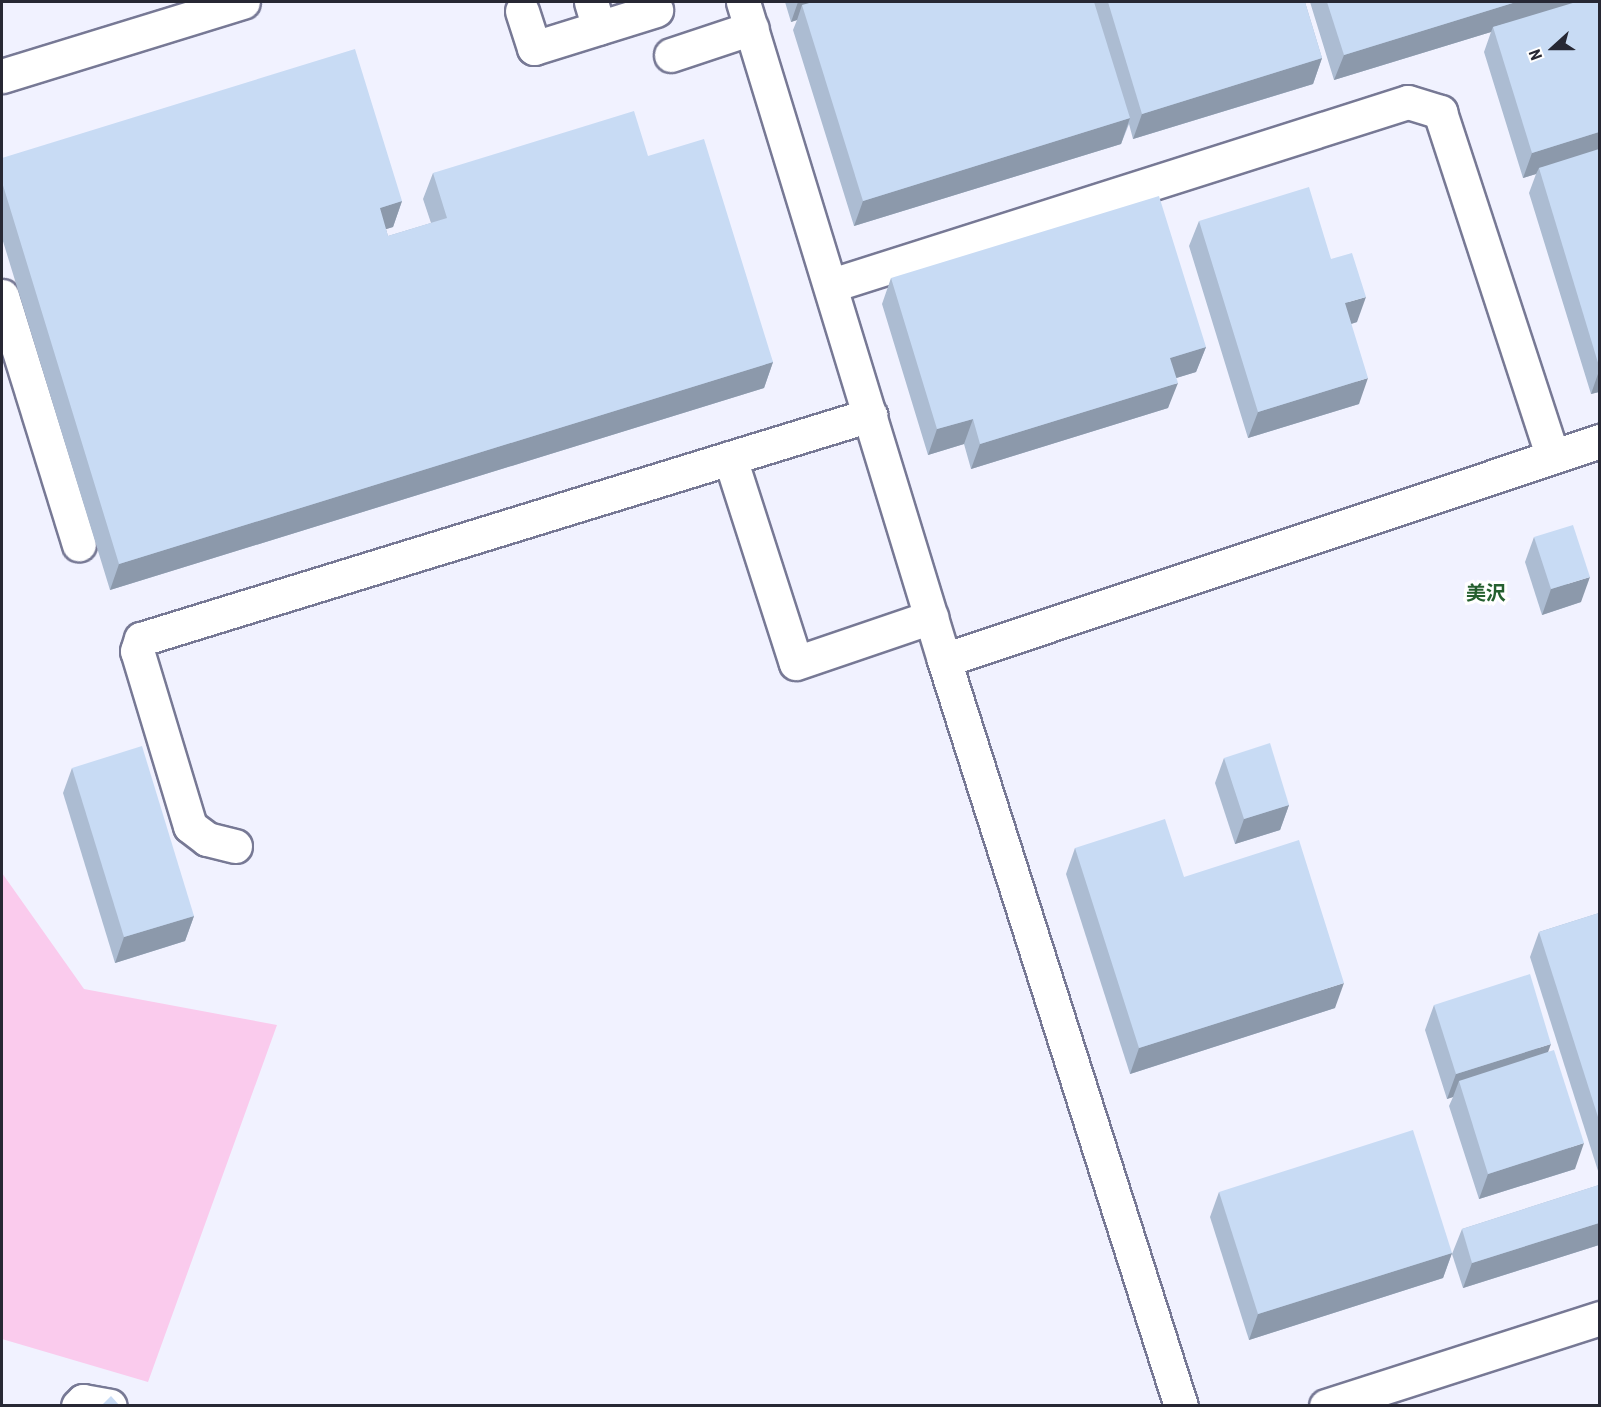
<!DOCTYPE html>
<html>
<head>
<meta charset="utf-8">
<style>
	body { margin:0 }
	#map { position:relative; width:1601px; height:1407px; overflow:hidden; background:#f1f2ff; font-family:"Roboto Condensed","Noto Sans JP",sans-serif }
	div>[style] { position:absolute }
	.green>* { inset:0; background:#facbed }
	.roads { filter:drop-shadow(2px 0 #777995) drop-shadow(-2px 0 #777995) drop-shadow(0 2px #777995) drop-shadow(0 -2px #777995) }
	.minor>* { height:33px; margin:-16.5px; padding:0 16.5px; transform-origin:16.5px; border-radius:16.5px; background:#fff }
	.wall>* { inset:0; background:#acbcd2 }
	.shaded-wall>* { inset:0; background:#8c99ab }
	.building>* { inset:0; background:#c8dbf4 }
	span { translate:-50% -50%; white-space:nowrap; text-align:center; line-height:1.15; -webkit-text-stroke:6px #fff; paint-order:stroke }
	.quarter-label { font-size:20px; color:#245f2e; font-weight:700 }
	.frame { position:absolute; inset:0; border:3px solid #272834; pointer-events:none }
	.north { position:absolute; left:1523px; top:18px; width:60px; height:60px; -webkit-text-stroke:4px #fff; paint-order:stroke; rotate:249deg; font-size:16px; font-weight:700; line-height:24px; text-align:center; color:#272834 }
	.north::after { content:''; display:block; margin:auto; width:21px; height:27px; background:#272834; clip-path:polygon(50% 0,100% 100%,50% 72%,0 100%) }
</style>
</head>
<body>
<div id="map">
	<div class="green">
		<div style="clip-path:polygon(2px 873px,84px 989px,277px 1025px,148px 1382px,2px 1339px)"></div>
	</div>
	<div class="roads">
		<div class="minor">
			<div style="left:591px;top:2px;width:27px;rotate:73deg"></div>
			<div style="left:743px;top:2px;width:688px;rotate:73.01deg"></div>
			<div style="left:944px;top:660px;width:783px;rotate:72.38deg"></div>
			<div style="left:522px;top:11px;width:39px;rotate:72deg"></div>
			<div style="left:534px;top:48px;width:128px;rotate:-17.3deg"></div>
			<div style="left:671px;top:55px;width:85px;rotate:-18.4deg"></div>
			<div style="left:2px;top:76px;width:252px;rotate:-17.1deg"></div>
			<div style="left:832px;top:285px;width:604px;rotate:-17.63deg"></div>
			<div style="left:1408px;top:102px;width:34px;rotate:17deg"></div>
			<div style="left:1440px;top:112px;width:360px;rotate:71.9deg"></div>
			<div style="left:2px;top:296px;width:260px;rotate:72.8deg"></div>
			<div style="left:730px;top:458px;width:215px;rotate:72.2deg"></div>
			<div style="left:796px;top:663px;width:143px;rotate:-18.8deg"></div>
			<div style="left:944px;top:660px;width:692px;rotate:-18.46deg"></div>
			<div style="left:235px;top:846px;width:29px;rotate:-166deg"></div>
			<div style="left:207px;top:839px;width:21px;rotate:-143deg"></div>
			<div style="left:190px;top:826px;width:183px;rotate:-106.8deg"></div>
			<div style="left:137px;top:651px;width:13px;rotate:-72deg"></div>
			<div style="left:141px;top:639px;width:763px;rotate:-17.08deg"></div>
			<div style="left:78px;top:1406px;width:7px;rotate:-45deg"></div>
			<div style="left:83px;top:1401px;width:27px;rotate:10deg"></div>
			<div style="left:1326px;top:1406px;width:288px;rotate:-17.8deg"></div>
		</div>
	</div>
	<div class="wall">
		<div style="clip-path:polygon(785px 2px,1305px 2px,1322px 58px,1313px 84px,1133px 139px,1129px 124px,1121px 144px,854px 226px,793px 30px,797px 20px,791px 22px)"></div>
		<div style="clip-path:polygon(1310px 2px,1599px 2px,1599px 392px,1591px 394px,1529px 193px,1536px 174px,1523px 178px,1484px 52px,1491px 32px,1334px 80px)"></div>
		<div style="clip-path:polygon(648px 156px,773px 362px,764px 388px,110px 590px,2px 238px,2px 158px,402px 201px,393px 227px,386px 229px,388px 236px,431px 223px,423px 199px,433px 173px)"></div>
		<div style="clip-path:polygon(1199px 221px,1331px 259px,1357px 322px,1351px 324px,1359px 404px,1248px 438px,1189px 246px)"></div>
		<div style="clip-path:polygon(891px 278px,1206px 347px,1196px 372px,1176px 378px,1168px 408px,971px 469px,964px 444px,928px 455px,882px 304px)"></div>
		<div style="clip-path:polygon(1534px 537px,1581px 602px,1542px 615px,1525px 562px)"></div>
		<div style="clip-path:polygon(1224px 758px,1289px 805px,1280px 830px,1235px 844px,1215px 783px)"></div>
		<div style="clip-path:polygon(72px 768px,194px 916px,185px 941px,115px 963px,63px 793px)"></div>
		<div style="clip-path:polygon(1075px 848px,1184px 877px,1335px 1008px,1130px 1074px,1066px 874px)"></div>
		<div style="clip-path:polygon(1599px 913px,1599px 1174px,1530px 957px,1539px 932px)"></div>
		<div style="clip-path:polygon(1434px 1005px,1548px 1052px,1575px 1169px,1479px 1199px,1449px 1106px,1453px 1097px,1447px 1099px,1425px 1030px)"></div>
		<div style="clip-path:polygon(1599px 1185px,1599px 1245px,1463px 1288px,1452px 1254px,1462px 1229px)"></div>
		<div style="clip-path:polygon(1219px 1192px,1452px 1253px,1443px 1278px,1249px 1340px,1210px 1217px)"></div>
	</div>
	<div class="shaded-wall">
		<div style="clip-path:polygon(798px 2px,822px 2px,802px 5px,797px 20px,791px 22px)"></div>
		<div style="clip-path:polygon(1516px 2px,1589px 2px,1493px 27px,1491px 32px,1334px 80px,1344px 55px)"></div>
		<div style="clip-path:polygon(1322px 58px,1313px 84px,1133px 139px,1142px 114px)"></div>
		<div style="clip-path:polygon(1130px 118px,1121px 144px,854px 226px,863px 201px)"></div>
		<div style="clip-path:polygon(1599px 132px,1599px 155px,1539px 168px,1536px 174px,1523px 178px,1532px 153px)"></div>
		<div style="clip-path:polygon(402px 201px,393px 227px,370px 234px,380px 208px)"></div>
		<div style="clip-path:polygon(1366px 297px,1357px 322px,1335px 329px,1345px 303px)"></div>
		<div style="clip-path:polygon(1206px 347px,1196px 372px,1160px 383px,1170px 358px)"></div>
		<div style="clip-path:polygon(773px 362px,764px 388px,110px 590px,119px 564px)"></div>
		<div style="clip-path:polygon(1599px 371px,1599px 392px,1591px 394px)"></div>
		<div style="clip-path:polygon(1368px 378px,1359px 404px,1248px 438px,1258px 412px)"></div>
		<div style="clip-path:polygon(1178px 383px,1168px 408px,971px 469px,980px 444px)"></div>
		<div style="clip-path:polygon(973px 419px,964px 444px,928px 455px,937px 429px)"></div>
		<div style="clip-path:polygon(1590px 577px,1581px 602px,1542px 615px,1551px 589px)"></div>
		<div style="clip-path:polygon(1289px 805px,1280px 830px,1235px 844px,1244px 819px)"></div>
		<div style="clip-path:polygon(194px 916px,185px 941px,115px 963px,124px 937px)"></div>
		<div style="clip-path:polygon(1344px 983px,1335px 1008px,1130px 1074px,1139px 1048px)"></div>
		<div style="clip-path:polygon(1551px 1044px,1542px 1069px,1459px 1081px,1453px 1097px,1447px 1099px,1456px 1074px)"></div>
		<div style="clip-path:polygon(1584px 1143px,1575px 1169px,1479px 1199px,1488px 1174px)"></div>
		<div style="clip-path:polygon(1599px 1223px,1599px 1245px,1463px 1288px,1472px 1263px)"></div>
		<div style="clip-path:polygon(1452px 1253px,1443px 1278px,1249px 1340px,1258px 1314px)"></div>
	</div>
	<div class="building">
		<div style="clip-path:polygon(813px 2px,1094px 2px,1130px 118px,863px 201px,802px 5px)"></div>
		<div style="clip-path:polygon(1108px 2px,1305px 2px,1322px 58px,1142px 114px)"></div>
		<div style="clip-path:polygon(1327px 2px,1516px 2px,1344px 55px)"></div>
		<div style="clip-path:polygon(1576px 2px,1599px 2px,1599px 132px,1532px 153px,1493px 27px)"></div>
		<div style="clip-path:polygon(355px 49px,402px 201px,380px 208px,388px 236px,447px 218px,433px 173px,634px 111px,648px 156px,704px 139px,773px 362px,119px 564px,2px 182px,2px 158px)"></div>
		<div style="clip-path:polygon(1599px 149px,1599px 366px,1539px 168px)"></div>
		<div style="clip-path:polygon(1309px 187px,1331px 259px,1352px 253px,1366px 297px,1345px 303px,1368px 378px,1258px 412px,1199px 221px)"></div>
		<div style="clip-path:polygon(1159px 196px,1206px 347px,1170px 358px,1178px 383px,980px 444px,973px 419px,937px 429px,891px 278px)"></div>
		<div style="clip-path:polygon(1573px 525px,1590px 577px,1551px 589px,1534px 537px)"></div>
		<div style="clip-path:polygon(1270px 743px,1289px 805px,1244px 819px,1224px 758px)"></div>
		<div style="clip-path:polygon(142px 746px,194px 916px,124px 937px,72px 768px)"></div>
		<div style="clip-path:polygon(1165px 819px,1184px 877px,1299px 840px,1344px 983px,1139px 1048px,1075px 848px)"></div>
		<div style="clip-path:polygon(1599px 913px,1599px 1120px,1539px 932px)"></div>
		<div style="clip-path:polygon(1530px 974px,1551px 1044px,1456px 1074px,1434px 1005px)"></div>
		<div style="clip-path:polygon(1554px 1050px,1584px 1143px,1488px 1174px,1459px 1081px)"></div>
		<div style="clip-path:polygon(1413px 1130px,1452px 1253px,1258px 1314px,1219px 1192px)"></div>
		<div style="clip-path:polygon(1599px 1185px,1599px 1223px,1472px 1263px,1462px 1229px)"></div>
		<div style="clip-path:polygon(111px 1396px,120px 1406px,101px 1406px)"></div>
	</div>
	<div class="quarter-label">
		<span style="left:1486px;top:593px">美沢</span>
	</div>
	<div class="frame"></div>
	<div class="north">N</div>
</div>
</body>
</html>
